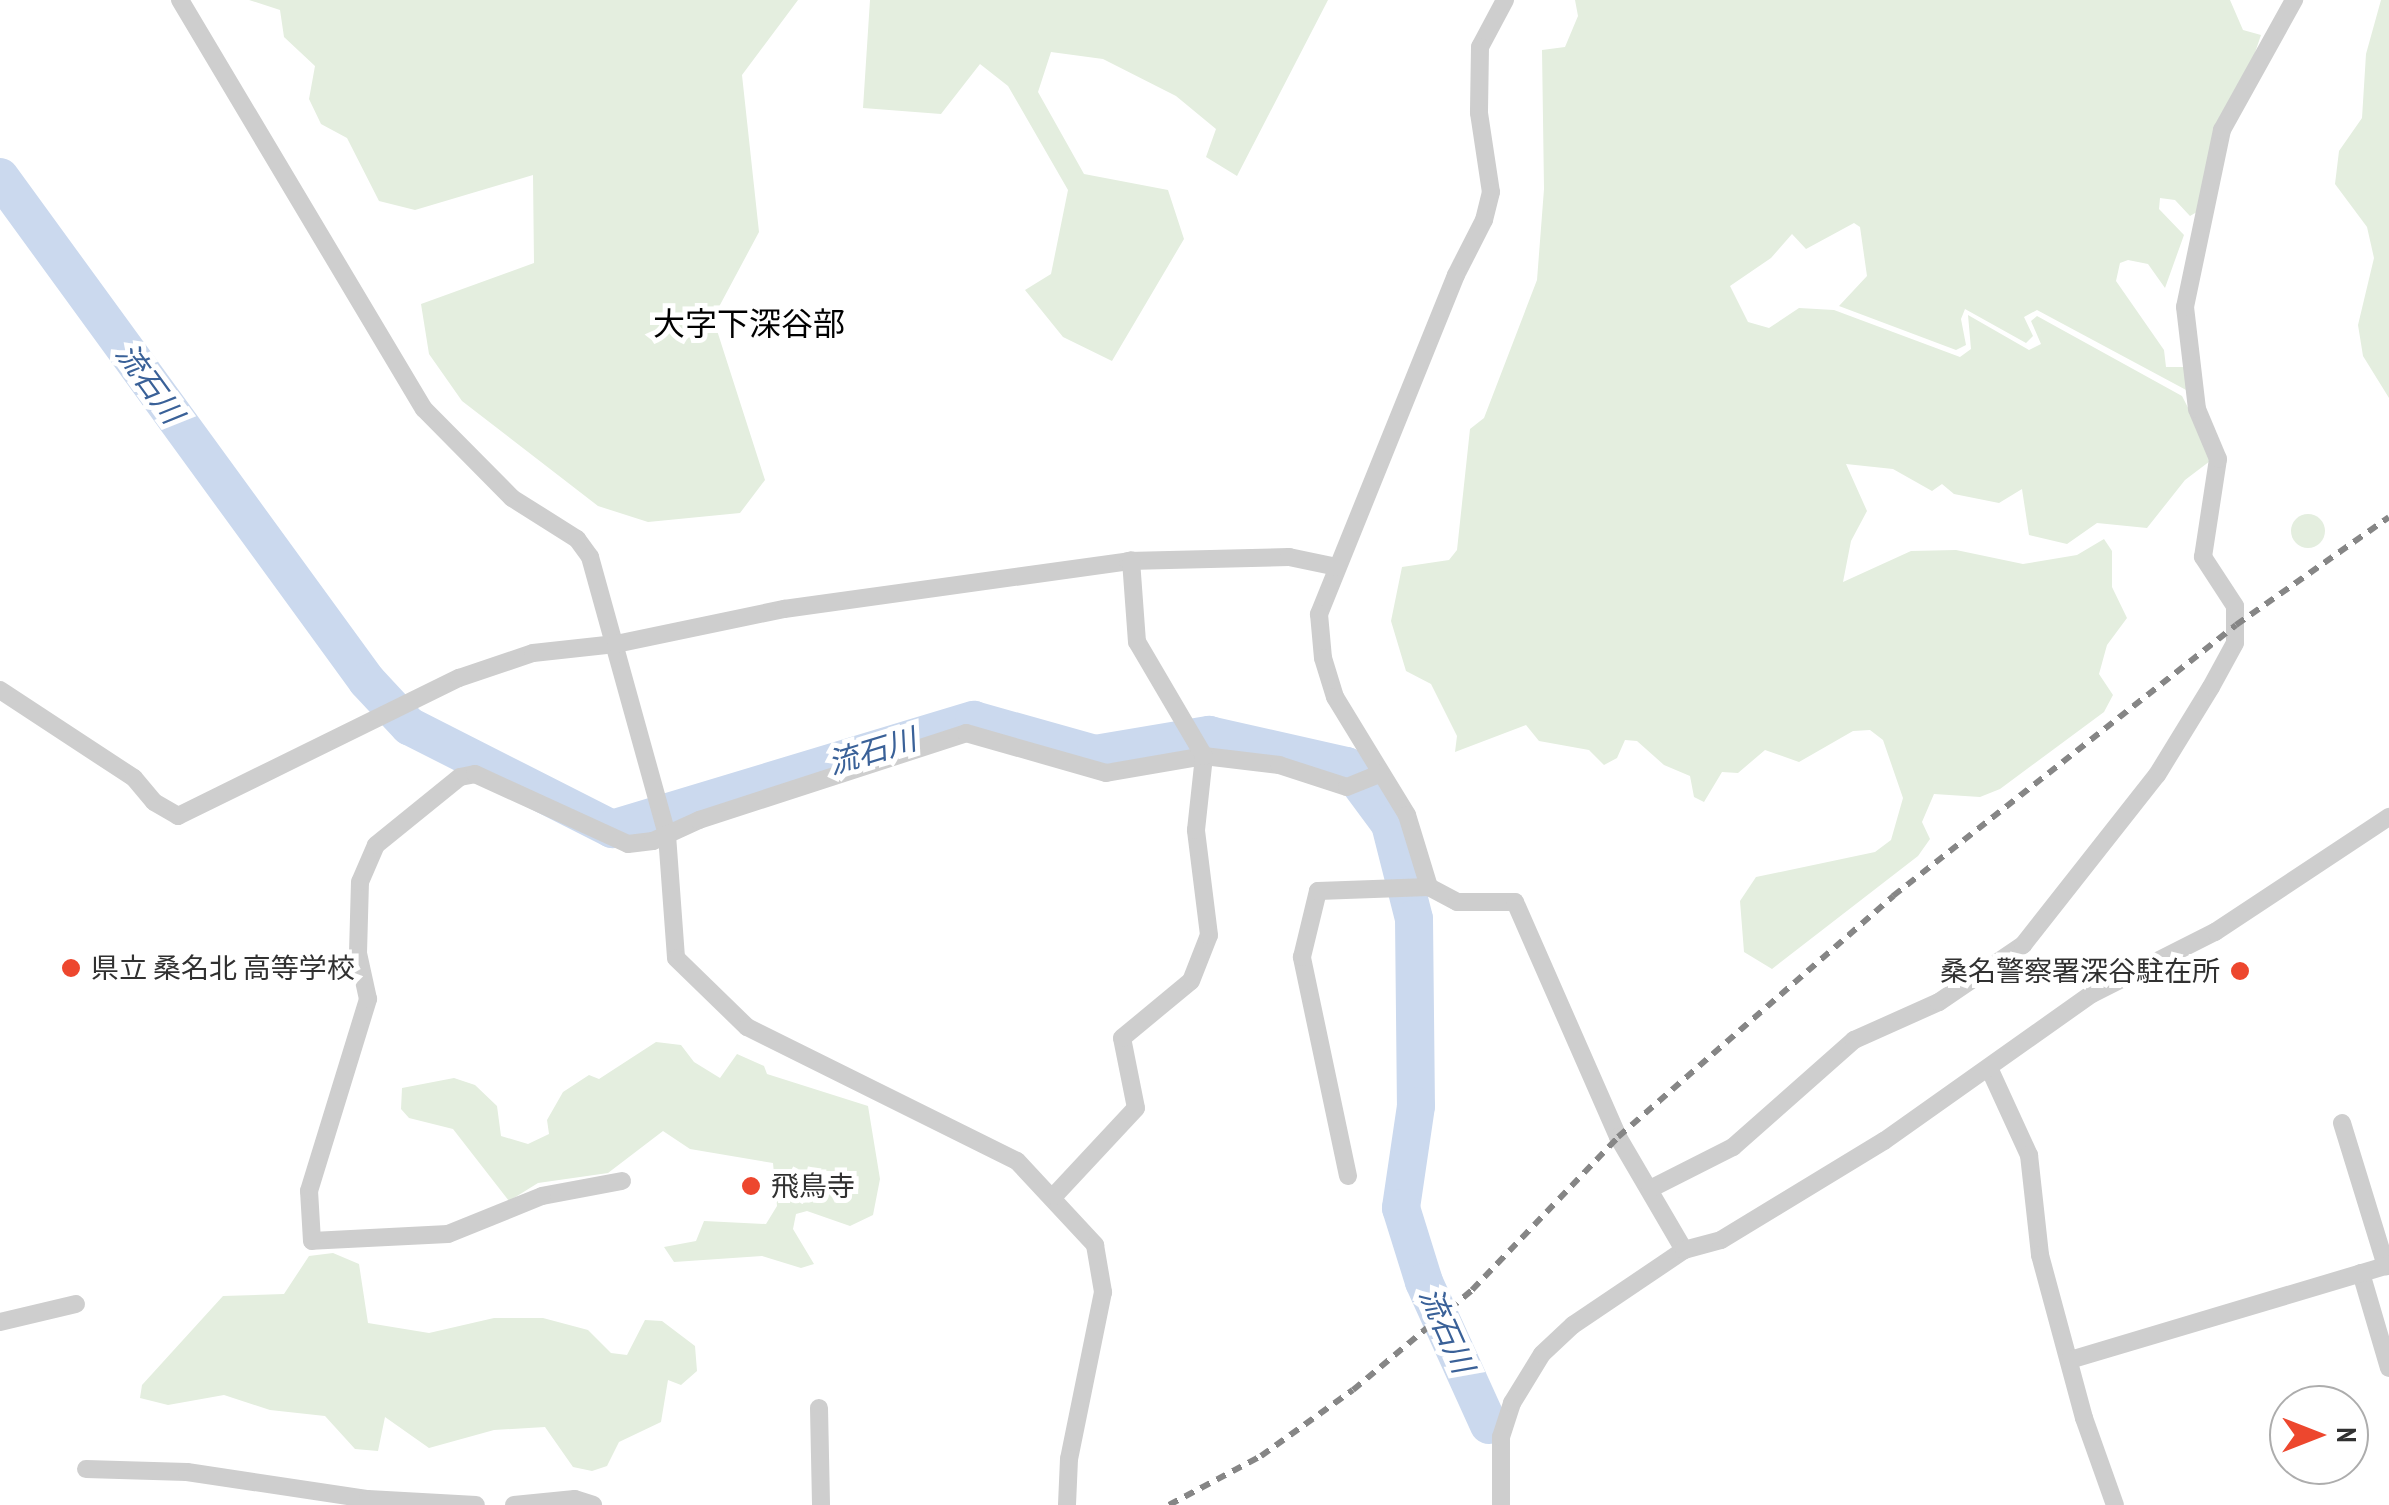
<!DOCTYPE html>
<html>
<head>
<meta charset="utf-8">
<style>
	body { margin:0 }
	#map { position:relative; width:2389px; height:1505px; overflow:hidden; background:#fff; font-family:"PT Sans Narrow","Noto Sans JP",sans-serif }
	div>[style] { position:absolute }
	.green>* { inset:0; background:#e4eedf }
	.round { border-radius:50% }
	.river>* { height:38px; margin:-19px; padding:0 19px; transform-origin:19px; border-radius:19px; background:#cbd9ee }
	.street>* { height:18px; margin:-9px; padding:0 9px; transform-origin:9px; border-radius:9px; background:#cecece }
	.rail>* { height:6px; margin-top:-3px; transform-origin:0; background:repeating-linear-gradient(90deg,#868686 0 10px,transparent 0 18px) }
	.dots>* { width:28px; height:28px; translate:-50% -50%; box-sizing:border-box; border:5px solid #fff; border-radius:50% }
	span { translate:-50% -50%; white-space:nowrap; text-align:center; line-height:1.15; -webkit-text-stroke:10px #fff; paint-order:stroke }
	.poi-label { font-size:28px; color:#313131 }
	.left { translate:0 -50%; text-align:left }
	.right { translate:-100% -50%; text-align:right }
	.water-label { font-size:30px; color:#3a6198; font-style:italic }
	.quarter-label { font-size:32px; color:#000 }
	.north { position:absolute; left:2269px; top:1385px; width:100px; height:100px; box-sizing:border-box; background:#fff; border:2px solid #adadad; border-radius:50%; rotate:90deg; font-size:28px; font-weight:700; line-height:40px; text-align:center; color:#313131 }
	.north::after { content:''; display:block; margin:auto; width:35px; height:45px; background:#ed472e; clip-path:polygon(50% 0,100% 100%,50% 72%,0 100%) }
</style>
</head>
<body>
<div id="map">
	<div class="green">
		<div style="clip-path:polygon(249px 0,798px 0,742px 75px,759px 232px,713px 318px,765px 480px,740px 513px,648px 522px,598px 506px,462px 401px,429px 354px,421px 304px,534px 263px,533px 175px,415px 210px,379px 201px,347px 138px,321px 124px,309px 99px,315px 66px,284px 37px,280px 10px)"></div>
		<div style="clip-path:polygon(870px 0,1328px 0,1237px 176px,1206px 157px,1216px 129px,1176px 96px,1103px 59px,1051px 52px,1038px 92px,1084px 174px,1168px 190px,1184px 239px,1112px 361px,1063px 337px,1025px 290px,1051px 274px,1068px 190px,1008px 86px,980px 64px,941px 114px,863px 108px)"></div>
		<div style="clip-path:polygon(1575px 0,2230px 0,2243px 30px,2261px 35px,2202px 209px,2190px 216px,2175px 200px,2160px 198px,2159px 209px,2184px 235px,2165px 288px,2148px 264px,2128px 260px,2120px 263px,2116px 281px,2164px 350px,2166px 367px,2187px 367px,2188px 391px,2037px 310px,2024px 317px,2033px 336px,2026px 343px,1965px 309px,1961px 319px,1966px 345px,1956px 350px,1839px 306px,1867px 276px,1860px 227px,1854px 223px,1806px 249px,1792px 234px,1771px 258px,1730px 286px,1748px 322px,1769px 328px,1799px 308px,1834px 310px,1960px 357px,1971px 349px,1968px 315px,2029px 350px,2041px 344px,2031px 321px,2037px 316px,2182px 396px,2214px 458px,2185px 480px,2147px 528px,2097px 523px,2067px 544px,2029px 535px,2022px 489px,1999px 503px,1954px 494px,1942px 484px,1932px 491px,1893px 469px,1846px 464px,1867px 511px,1851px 541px,1843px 582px,1911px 551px,1956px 550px,2023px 564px,2077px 555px,2104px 539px,2112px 551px,2112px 587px,2127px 618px,2107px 645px,2099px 674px,2113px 695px,2104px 712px,2000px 789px,1980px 797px,1934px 794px,1922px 822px,1930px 839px,1918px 856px,1772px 969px,1744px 952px,1740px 901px,1756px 877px,1875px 852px,1891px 840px,1903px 798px,1883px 740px,1870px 730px,1853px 731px,1799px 762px,1765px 750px,1738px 773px,1722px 772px,1704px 802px,1694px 797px,1690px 776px,1664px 765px,1637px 741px,1625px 740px,1617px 758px,1604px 765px,1589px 750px,1539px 741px,1526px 725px,1455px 752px,1457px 736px,1431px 684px,1406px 671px,1391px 621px,1402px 567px,1449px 560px,1457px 550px,1470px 429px,1484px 418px,1537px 280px,1544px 189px,1542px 50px,1565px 47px,1578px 16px)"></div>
		<div style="clip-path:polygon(2381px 0,2389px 0,2389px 398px,2363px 356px,2358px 325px,2374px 258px,2367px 227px,2335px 184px,2339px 151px,2362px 118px,2366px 54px)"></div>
		<div class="round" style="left:2291px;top:514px;width:34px;height:34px"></div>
		<div style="clip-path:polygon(656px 1042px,681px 1045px,694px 1062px,720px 1078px,737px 1054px,764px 1066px,767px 1074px,868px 1106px,880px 1179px,873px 1215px,850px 1226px,807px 1211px,796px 1214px,793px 1229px,814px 1264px,801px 1268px,762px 1256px,674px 1262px,664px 1247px,696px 1241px,704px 1221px,766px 1224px,777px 1206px,773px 1163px,690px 1149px,663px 1131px,608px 1173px,538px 1183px,509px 1201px,453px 1129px,409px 1118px,401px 1109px,402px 1088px,454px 1078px,475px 1085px,497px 1106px,501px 1136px,528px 1144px,549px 1134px,547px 1120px,563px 1092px,589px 1075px,599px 1079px)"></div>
		<div style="clip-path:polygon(333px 1253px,359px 1264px,368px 1323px,429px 1333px,494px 1318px,543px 1318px,588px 1330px,611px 1353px,627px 1355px,645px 1320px,662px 1321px,695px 1346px,697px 1371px,681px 1385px,668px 1380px,661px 1422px,619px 1442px,607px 1466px,592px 1471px,573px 1467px,545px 1427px,494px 1430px,429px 1448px,385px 1417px,378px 1451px,355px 1449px,325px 1416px,270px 1410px,224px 1395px,168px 1405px,140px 1398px,142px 1385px,223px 1296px,284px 1294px,309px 1256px)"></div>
	</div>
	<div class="river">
		<div style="left:0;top:177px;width:623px;rotate:53.94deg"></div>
		<div style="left:367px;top:681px;width:62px;rotate:47deg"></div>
		<div style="left:409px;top:726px;width:228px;rotate:26.9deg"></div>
		<div style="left:612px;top:829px;width:378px;rotate:-16.8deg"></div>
		<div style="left:974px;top:720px;width:126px;rotate:15.7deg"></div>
		<div style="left:1095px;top:754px;width:116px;rotate:-9.5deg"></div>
		<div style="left:1209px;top:735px;width:141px;rotate:12.7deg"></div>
		<div style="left:1347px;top:766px;width:72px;rotate:53.4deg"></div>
		<div style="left:1390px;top:824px;width:98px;rotate:75.8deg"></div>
		<div style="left:1414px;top:919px;width:187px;rotate:89.4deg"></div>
		<div style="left:1416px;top:1106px;width:103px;rotate:98.4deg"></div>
		<div style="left:1401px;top:1208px;width:77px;rotate:72.7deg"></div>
		<div style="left:1424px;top:1282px;width:157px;rotate:65.6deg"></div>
	</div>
	<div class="street">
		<div style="left:180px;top:0;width:476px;rotate:59.2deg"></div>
		<div style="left:424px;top:409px;width:125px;rotate:45.3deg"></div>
		<div style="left:512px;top:498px;width:77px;rotate:32.2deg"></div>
		<div style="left:577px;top:539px;width:22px;rotate:54deg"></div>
		<div style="left:590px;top:557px;width:288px;rotate:74.5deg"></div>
		<div style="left:667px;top:835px;width:123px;rotate:85.8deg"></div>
		<div style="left:676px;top:958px;width:99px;rotate:44.2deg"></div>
		<div style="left:747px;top:1027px;width:301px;rotate:26.4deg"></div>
		<div style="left:1017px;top:1161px;width:115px;rotate:47.1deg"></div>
		<div style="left:1095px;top:1245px;width:48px;rotate:80.3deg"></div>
		<div style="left:1103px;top:1292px;width:170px;rotate:101.5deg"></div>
		<div style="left:1069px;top:1459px;width:46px;rotate:92.5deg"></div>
		<div style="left:1505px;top:0;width:53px;rotate:118deg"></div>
		<div style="left:1480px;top:47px;width:66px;rotate:90.9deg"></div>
		<div style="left:1479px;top:113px;width:80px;rotate:81.4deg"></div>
		<div style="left:1491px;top:192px;width:29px;rotate:104deg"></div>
		<div style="left:1484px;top:220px;width:62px;rotate:117deg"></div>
		<div style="left:1456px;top:275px;width:366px;rotate:112deg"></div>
		<div style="left:1319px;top:614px;width:44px;rotate:84.8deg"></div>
		<div style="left:1323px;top:658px;width:41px;rotate:72.9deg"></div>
		<div style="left:1335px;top:697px;width:138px;rotate:58.6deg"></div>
		<div style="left:1407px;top:815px;width:75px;rotate:73deg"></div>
		<div style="left:1429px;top:887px;width:32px;rotate:28deg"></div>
		<div style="left:1457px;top:902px;width:58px"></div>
		<div style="left:1515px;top:902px;width:257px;rotate:66.3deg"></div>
		<div style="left:1618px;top:1137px;width:131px;rotate:59.7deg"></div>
		<div style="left:0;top:690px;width:160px;rotate:33.3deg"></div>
		<div style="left:134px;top:778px;width:31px;rotate:50deg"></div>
		<div style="left:154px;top:802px;width:28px;rotate:30deg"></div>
		<div style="left:178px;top:816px;width:313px;rotate:-26.2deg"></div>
		<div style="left:459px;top:678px;width:78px;rotate:-18.7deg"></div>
		<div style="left:533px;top:653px;width:83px;rotate:-6.2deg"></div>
		<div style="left:616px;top:644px;width:172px;rotate:-11.8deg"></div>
		<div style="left:784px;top:609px;width:347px;rotate:-7.9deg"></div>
		<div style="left:1128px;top:561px;width:161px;rotate:-1.4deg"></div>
		<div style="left:1289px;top:557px;width:49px;rotate:11.8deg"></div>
		<div style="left:1990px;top:1070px;width:94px;rotate:65.4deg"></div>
		<div style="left:2029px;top:1155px;width:101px;rotate:83.7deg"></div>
		<div style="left:2040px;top:1255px;width:169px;rotate:74.9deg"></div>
		<div style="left:2084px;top:1418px;width:92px;rotate:70.4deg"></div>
		<div style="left:2342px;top:1123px;width:150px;rotate:72.9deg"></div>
		<div style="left:1348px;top:1176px;width:224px;rotate:-101.9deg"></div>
		<div style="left:1302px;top:957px;width:68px;rotate:-76.4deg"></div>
		<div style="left:1318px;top:891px;width:111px;rotate:-2.1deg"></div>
		<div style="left:622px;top:1181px;width:81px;rotate:169.4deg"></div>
		<div style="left:542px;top:1196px;width:101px;rotate:158deg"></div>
		<div style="left:448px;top:1234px;width:136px;rotate:177.1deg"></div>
		<div style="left:312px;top:1241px;width:50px;rotate:-93.4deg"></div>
		<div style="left:309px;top:1191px;width:201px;rotate:-72.9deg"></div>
		<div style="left:368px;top:999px;width:47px;rotate:-102.3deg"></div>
		<div style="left:358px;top:953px;width:71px;rotate:-88.4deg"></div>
		<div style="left:360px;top:882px;width:40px;rotate:-66.6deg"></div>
		<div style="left:376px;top:845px;width:108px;rotate:-39deg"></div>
		<div style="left:460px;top:777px;width:15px;rotate:-11deg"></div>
		<div style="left:475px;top:774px;width:168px;rotate:24.6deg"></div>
		<div style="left:628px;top:844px;width:25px;rotate:-7deg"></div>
		<div style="left:653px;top:841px;width:51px;rotate:-24.5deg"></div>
		<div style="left:699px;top:820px;width:281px;rotate:-18deg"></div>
		<div style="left:966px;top:733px;width:146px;rotate:15.9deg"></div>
		<div style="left:1106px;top:773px;width:99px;rotate:-9.8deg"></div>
		<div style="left:1204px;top:756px;width:76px;rotate:6.8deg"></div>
		<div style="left:1279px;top:765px;width:71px;rotate:17.9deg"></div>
		<div style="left:1347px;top:787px;width:35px;rotate:-22deg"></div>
		<div style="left:1650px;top:1189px;width:93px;rotate:-26.8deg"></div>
		<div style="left:1733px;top:1147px;width:162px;rotate:-41.5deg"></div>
		<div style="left:1854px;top:1040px;width:93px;rotate:-24.1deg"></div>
		<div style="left:1939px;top:1002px;width:102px;rotate:-34.2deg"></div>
		<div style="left:2023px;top:945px;width:216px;rotate:-51.8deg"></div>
		<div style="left:2157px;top:775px;width:103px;rotate:-58.5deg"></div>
		<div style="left:2211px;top:687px;width:50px;rotate:-61.4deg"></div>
		<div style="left:2235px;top:643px;width:37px;rotate:-90deg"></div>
		<div style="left:2235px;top:606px;width:59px;rotate:-123.1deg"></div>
		<div style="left:2203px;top:557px;width:99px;rotate:-81.3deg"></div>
		<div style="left:2218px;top:459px;width:54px;rotate:-112.8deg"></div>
		<div style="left:2197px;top:409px;width:103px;rotate:-96.7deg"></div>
		<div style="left:2185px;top:307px;width:181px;rotate:-78.2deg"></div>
		<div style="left:2222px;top:130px;width:149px;rotate:-61deg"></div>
		<div style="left:1054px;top:1196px;width:120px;rotate:-47deg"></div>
		<div style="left:1136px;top:1108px;width:71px;rotate:-101.3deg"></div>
		<div style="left:1122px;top:1038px;width:89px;rotate:-39.6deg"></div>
		<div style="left:1191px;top:981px;width:49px;rotate:-68.6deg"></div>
		<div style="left:1209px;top:935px;width:106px;rotate:-97.1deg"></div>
		<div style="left:1196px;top:830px;width:74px;rotate:-83.8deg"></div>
		<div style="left:1204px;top:756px;width:132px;rotate:-120.4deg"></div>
		<div style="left:1137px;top:642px;width:82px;rotate:-94.2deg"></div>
		<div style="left:2361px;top:1273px;width:99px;rotate:73.6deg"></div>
		<div style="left:0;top:1322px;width:78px;rotate:-13.3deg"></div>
		<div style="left:2070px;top:1360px;width:333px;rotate:-16.6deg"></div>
		<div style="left:819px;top:1408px;width:97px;rotate:88.8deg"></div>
		<div style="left:86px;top:1469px;width:101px;rotate:1.7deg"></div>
		<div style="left:187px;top:1472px;width:183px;rotate:8.5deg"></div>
		<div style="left:368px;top:1499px;width:108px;rotate:3.2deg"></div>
		<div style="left:514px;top:1505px;width:61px;rotate:-5.6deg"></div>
		<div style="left:575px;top:1499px;width:19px;rotate:18deg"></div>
		<div style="left:1501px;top:1505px;width:68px;rotate:-90deg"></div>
		<div style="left:1501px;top:1437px;width:36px;rotate:-72deg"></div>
		<div style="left:1512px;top:1403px;width:57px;rotate:-58.5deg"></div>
		<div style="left:1542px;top:1354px;width:42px;rotate:-43.1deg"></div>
		<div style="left:1573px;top:1325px;width:134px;rotate:-34deg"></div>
		<div style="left:1684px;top:1250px;width:38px;rotate:-15deg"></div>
		<div style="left:1721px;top:1240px;width:191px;rotate:-31.3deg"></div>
		<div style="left:1884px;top:1141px;width:255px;rotate:-35.3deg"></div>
		<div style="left:2092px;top:994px;width:138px;rotate:-26.8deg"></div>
		<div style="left:2215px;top:932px;width:209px;rotate:-33.5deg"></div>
	</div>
	<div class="rail">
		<div style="left:1169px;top:1505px;width:104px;rotate:-28deg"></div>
		<div style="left:1261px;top:1456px;width:113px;rotate:-35.7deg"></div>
		<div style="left:1353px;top:1390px;width:155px;rotate:-40deg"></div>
		<div style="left:1472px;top:1290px;width:211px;rotate:-46.3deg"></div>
		<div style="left:1618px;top:1137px;width:366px;rotate:-41.2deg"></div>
		<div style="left:1893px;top:896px;width:437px;rotate:-38.3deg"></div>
		<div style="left:2236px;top:625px;width:187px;rotate:-35.2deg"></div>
	</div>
	<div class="dots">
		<div style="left:71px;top:968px;background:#ed472e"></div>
		<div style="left:2240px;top:971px;background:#ed472e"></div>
		<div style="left:751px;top:1186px;background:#ed472e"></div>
	</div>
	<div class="poi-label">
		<span class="left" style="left:91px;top:968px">県立 桑名北 高等学校</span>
		<span class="right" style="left:2220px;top:971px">桑名警察署深谷駐在所</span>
		<span class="left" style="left:771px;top:1186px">飛鳥寺</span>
	</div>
	<div class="water-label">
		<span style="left:150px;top:383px;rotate:54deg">流石川</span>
		<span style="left:872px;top:751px;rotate:-17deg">流石川</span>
		<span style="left:1447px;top:1330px;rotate:66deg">流石川</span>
	</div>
	<div class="quarter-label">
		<span style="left:749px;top:323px">大字下深谷部</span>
	</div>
	<div class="north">N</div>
</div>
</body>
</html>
